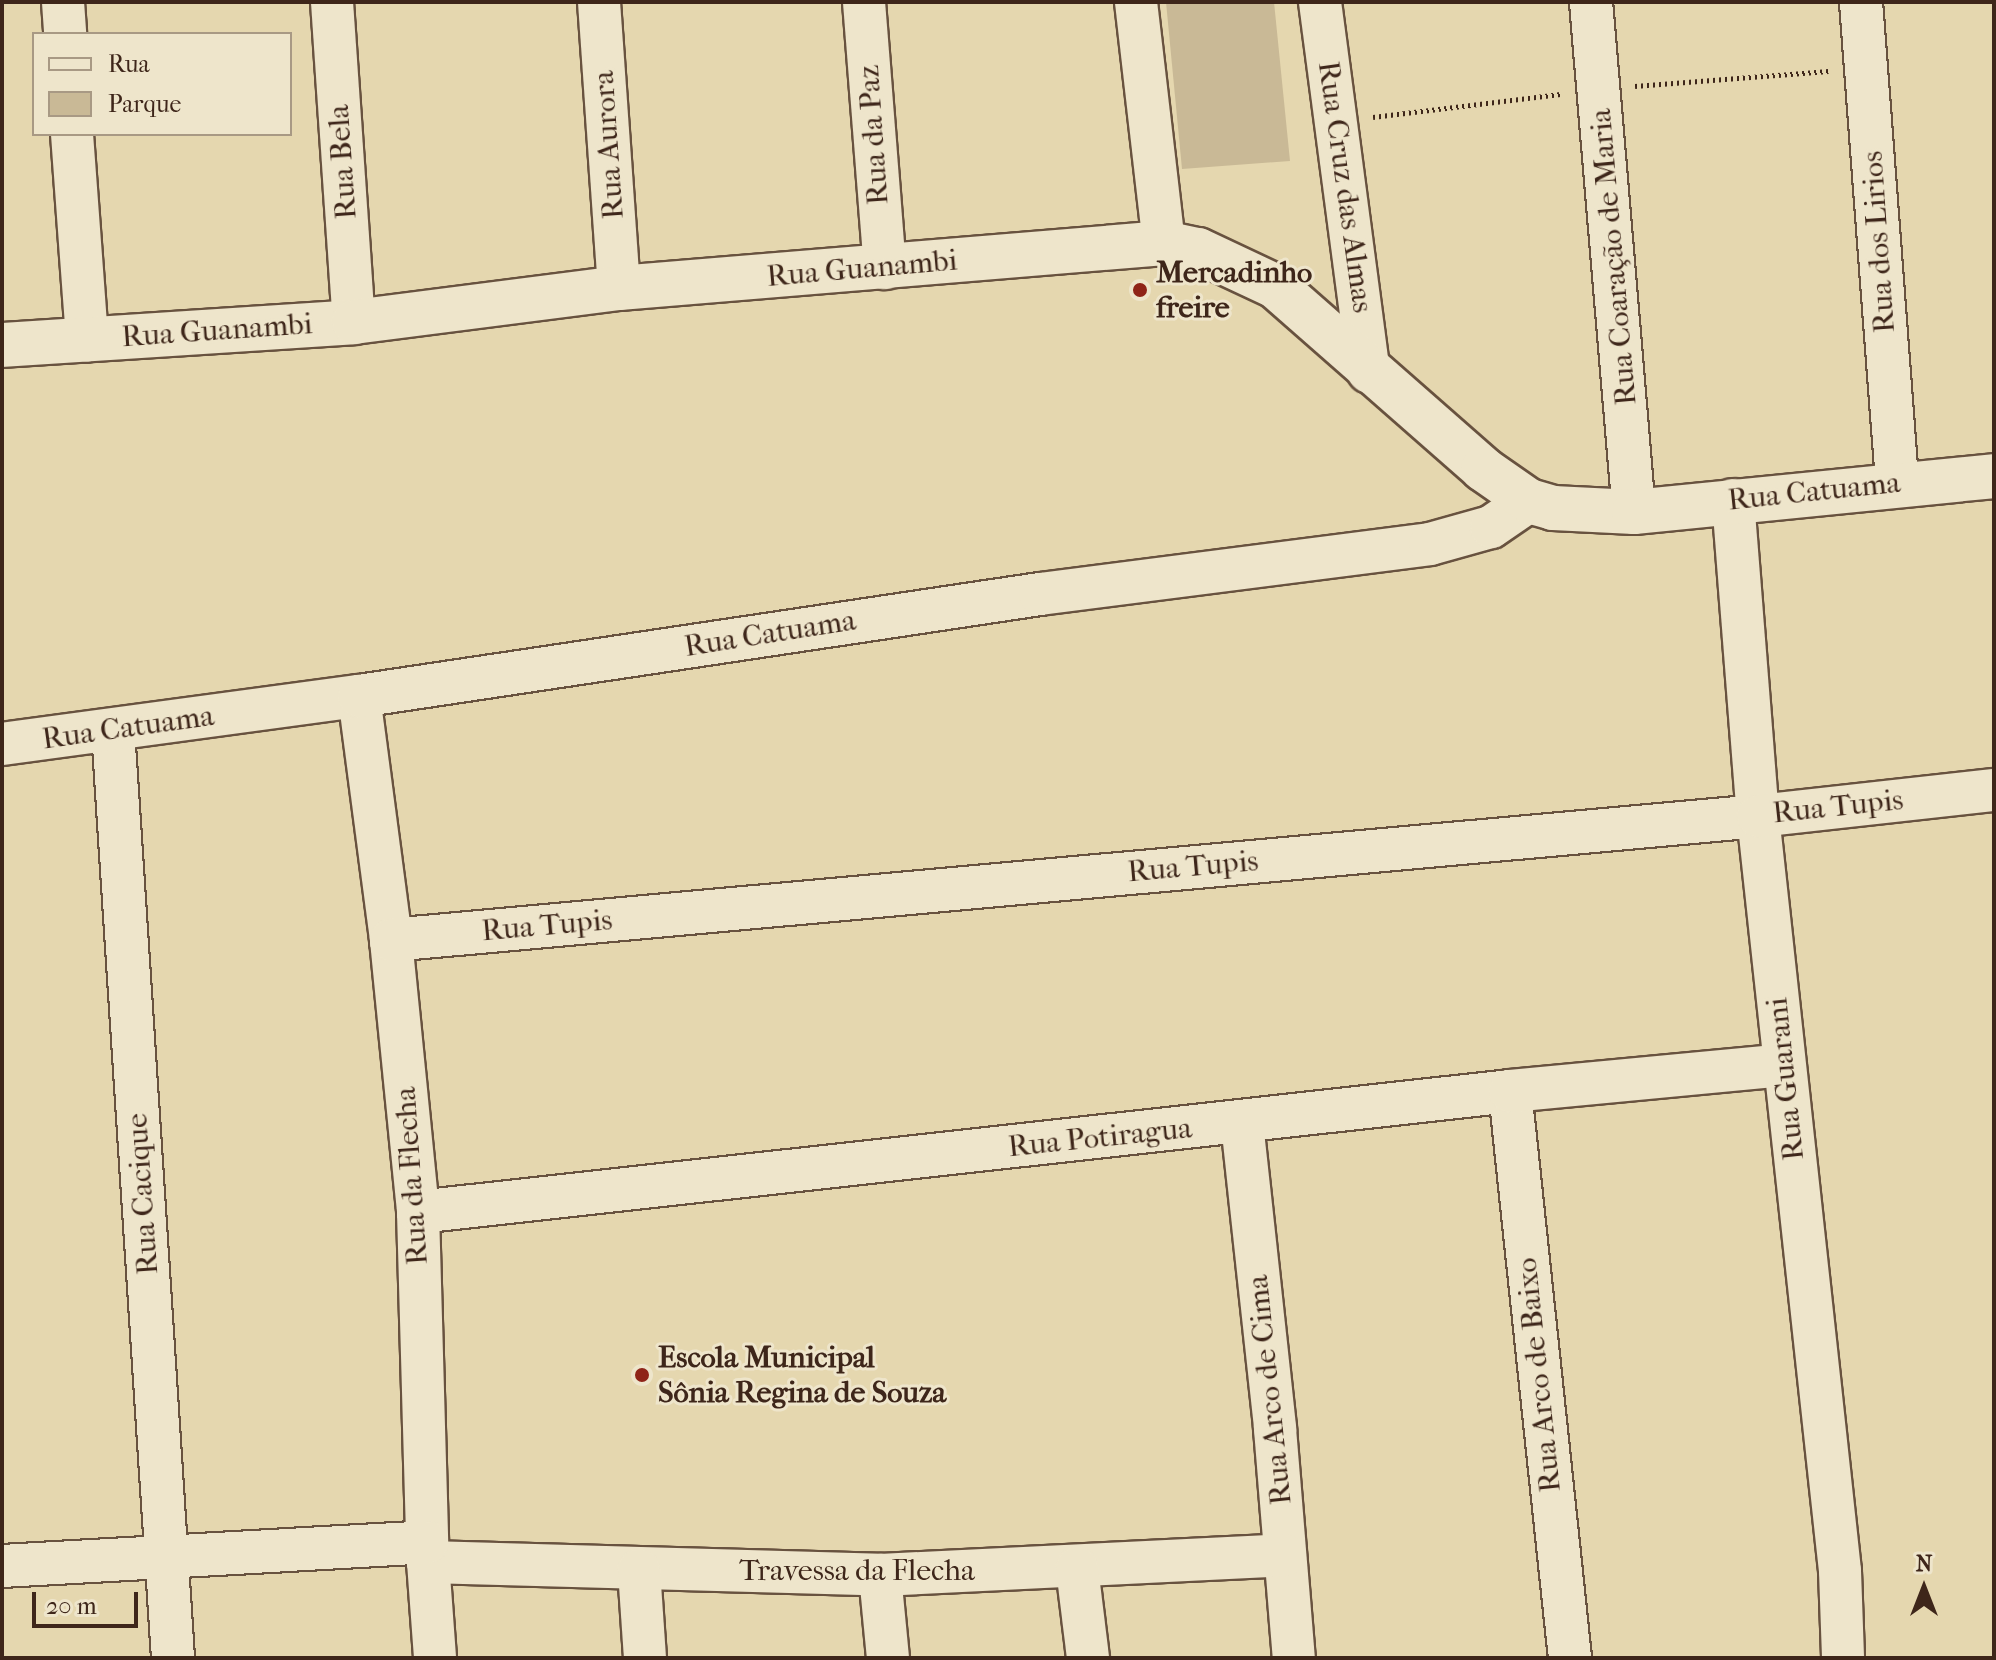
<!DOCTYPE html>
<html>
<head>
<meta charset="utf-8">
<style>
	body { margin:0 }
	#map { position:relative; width:1996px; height:1660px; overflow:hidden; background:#e5d7af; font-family:"IM FELL French Canon",serif }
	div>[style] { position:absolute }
	.green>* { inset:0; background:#c9b996 }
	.path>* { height:5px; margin-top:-2.5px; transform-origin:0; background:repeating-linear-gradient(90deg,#3e261a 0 2px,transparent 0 6px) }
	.roads { filter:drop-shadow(2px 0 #68523f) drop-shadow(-2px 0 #68523f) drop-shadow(0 2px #68523f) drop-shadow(0 -2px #68523f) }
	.minor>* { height:42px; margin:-21px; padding:0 21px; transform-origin:21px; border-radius:21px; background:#eee5cb }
	.tertiary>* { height:44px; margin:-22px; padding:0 22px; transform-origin:22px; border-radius:22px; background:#eee5cb }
	.dots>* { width:22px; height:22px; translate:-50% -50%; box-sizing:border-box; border:4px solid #eee5cb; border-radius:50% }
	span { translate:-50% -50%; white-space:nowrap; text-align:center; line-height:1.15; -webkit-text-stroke:6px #eee5cb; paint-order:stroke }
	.street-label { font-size:30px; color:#3e261a }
	.poi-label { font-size:30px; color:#3e261a; font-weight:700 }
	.left { translate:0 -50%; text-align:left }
	.frame { position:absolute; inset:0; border:4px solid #3e261a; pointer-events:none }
	.legend { position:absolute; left:32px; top:32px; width:260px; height:104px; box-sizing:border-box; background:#eee5cb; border:2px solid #a89984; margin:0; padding:10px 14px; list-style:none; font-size:24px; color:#3e261a }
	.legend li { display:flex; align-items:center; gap:16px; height:40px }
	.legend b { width:40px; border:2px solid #a89984 }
	.north { position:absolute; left:1884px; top:1548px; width:80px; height:80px; -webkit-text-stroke:6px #eee5cb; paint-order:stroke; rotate:0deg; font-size:22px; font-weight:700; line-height:32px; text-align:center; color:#3e261a }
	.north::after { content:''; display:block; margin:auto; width:28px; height:36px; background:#3e261a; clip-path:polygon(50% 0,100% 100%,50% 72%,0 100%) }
	.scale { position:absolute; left:32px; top:1592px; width:106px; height:36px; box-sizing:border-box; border:4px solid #3e261a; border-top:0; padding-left:10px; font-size:24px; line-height:28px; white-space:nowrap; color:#3e261a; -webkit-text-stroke:6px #eee5cb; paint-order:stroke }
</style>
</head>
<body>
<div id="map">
	<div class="green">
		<div style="clip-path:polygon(1166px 2px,1274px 2px,1290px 161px,1182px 169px)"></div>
	</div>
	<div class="path">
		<div style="left:1635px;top:86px;width:194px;rotate:-4.4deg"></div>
		<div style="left:1373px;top:117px;width:189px;rotate:-7deg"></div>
	</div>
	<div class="roads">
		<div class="minor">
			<div style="left:63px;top:2px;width:32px;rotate:86deg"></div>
			<div style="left:332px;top:2px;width:321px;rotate:86.1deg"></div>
			<div style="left:599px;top:2px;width:287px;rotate:86deg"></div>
			<div style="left:864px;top:2px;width:267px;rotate:85.5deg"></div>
			<div style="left:1136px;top:2px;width:243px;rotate:83.4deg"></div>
			<div style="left:1320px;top:2px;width:373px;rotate:82.5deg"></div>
			<div style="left:1591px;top:2px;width:512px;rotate:85.18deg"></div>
			<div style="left:1861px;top:2px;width:482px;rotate:85.7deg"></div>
			<div style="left:72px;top:134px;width:207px;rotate:85.8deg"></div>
			<div style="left:1733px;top:500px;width:317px;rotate:85.5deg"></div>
			<div style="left:1758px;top:816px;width:759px;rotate:83.8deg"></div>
			<div style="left:1840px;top:1571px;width:87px;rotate:88deg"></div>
			<div style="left:359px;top:696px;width:246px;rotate:82.5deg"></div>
			<div style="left:391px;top:940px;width:273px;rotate:84.3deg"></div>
			<div style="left:418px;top:1212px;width:350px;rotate:88.4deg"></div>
			<div style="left:428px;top:1562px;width:96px;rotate:85.8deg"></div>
			<div style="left:113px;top:730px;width:930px;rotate:86.3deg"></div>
			<div style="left:2px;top:744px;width:360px;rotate:-7.7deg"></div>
			<div style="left:359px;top:696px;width:689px;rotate:-8.52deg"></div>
			<div style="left:1040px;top:594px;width:393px;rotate:-7.3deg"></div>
			<div style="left:1430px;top:544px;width:63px;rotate:-15.6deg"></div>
			<div style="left:1491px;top:527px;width:46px;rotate:-34.4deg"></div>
			<div style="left:391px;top:940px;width:1373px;rotate:-5.18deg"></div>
			<div style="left:1758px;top:816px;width:237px;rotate:-6.3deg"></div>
			<div style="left:1510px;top:1091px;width:570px;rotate:83.96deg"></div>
			<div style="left:1242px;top:1123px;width:308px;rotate:83.8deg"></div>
			<div style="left:1275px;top:1429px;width:230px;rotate:85.3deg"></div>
			<div style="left:418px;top:1212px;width:1099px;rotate:-6.32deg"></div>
			<div style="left:1510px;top:1091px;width:275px;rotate:-5.4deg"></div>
			<div style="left:428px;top:1562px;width:452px;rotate:1.6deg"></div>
			<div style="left:880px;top:1575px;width:405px;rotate:-2.8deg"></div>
			<div style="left:2px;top:1566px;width:426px;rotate:-3.2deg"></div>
			<div style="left:1077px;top:1568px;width:91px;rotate:83deg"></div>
			<div style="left:639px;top:1570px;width:88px;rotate:86.1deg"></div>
			<div style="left:880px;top:1575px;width:83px;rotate:84.5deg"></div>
		</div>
		<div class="tertiary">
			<div style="left:2px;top:345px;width:353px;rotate:-3.7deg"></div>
			<div style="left:354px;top:322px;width:267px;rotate:-7.3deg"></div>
			<div style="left:619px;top:288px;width:547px;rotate:-4.72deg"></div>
			<div style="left:1164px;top:243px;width:35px;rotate:12deg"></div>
			<div style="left:1198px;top:250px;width:85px;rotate:25.1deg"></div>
			<div style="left:1275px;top:286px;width:277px;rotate:41.3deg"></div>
			<div style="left:1483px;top:469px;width:56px;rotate:34.8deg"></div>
			<div style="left:1529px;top:501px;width:25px;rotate:16deg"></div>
			<div style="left:1553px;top:508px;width:81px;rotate:2.8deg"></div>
			<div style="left:1634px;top:512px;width:362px;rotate:-5.7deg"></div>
		</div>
	</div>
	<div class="dots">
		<div style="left:1140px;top:290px;background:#8f2418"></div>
		<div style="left:642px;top:1375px;background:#8f2418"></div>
	</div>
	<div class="street-label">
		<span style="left:874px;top:135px;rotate:-94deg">Rua da Paz</span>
		<span style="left:609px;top:145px;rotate:-94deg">Rua Aurora</span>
		<span style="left:343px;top:162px;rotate:-94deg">Rua Bela</span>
		<span style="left:1345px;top:187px;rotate:82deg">Rua Cruz das Almas</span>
		<span style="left:1879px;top:242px;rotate:-94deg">Rua dos Lirios</span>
		<span style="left:1614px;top:257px;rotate:-95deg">Rua Coaração de Maria</span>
		<span style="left:862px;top:269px;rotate:-5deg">Rua Guanambi</span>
		<span style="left:217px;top:331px;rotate:-4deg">Rua Guanambi</span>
		<span style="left:1814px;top:492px;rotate:-6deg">Rua Catuama</span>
		<span style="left:770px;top:634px;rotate:-9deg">Rua Catuama</span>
		<span style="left:128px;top:728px;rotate:-8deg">Rua Catuama</span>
		<span style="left:1838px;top:807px;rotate:-6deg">Rua Tupis</span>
		<span style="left:1193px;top:867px;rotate:-5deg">Rua Tupis</span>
		<span style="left:547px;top:926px;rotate:-5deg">Rua Tupis</span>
		<span style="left:1786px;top:1079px;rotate:-96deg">Rua Guarani</span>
		<span style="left:1100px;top:1138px;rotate:-6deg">Rua Potiragua</span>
		<span style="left:412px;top:1176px;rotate:-94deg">Rua da Flecha</span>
		<span style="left:143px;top:1194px;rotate:-94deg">Rua Cacique</span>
		<span style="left:1539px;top:1375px;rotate:-96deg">Rua Arco de Baixo</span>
		<span style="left:1270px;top:1390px;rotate:-96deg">Rua Arco de Cima</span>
		<span style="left:857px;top:1571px">Travessa da Flecha</span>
	</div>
	<div class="poi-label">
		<span class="left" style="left:1156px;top:290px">Mercadinho<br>freire</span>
		<span class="left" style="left:658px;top:1375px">Escola Municipal<br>Sônia Regina de Souza</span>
	</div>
	<div class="frame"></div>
	<ul class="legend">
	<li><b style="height:10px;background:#eee5cb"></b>Rua</li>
	<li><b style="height:22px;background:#c9b996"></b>Parque</li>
	</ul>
	<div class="north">N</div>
	<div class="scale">20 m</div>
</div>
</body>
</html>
